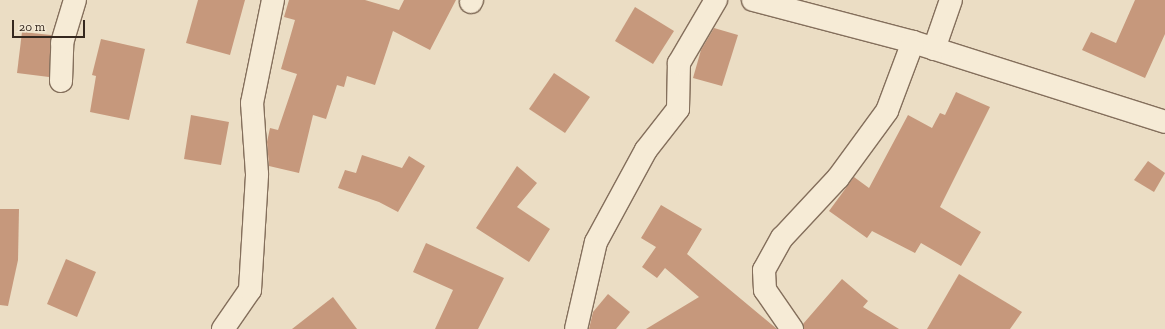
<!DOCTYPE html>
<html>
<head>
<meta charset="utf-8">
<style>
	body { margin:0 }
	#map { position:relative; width:1165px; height:329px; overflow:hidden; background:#ebddc4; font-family:"Zilla Slab",serif }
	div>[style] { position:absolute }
	.building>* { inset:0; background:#c6987c }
	.roads { filter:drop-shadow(1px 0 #846f5c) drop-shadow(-1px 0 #846f5c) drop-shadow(0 1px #846f5c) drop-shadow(0 -1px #846f5c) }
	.minor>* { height:22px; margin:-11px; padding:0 11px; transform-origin:11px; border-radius:11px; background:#f6ebd6 }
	span { translate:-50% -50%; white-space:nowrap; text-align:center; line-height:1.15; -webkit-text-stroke:3.5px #f3e8d3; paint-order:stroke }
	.scale { position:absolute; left:12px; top:20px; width:73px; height:18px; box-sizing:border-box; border:2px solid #35281f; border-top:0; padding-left:5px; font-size:12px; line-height:14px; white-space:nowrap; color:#35281f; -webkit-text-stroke:3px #f3e8d3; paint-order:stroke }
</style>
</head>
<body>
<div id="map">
	<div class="building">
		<div style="clip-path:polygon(198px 0,245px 0,230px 55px,186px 43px)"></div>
		<div style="clip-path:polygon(289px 0,365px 0,399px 10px,404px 0,456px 0,430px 50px,393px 31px,375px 85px,347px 76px,344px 87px,337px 85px,326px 119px,313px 115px,299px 173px,269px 166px,267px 142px,270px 128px,278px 130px,297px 74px,281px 69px,295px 20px,284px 17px)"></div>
		<div style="clip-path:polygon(1135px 0,1165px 0,1165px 34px,1145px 78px,1082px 50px,1091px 32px,1116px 43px)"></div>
		<div style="clip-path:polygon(635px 7px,674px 31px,653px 64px,615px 41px)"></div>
		<div style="clip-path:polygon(714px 28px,738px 35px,722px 86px,693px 78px,701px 50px)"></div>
		<div style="clip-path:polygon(22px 32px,51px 35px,49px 77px,17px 73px)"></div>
		<div style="clip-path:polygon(101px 39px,145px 49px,129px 120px,90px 112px,96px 76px,92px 75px)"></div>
		<div style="clip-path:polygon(554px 73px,590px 97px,565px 133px,529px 109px)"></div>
		<div style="clip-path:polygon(956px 92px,990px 107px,940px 207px,981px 232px,961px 266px,921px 243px,915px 253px,872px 231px,867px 238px,829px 211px,854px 177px,869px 188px,908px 115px,932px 128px,940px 113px,945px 115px)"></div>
		<div style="clip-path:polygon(191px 115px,229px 122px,221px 165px,184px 159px)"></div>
		<div style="clip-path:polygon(362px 155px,402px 168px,409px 156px,425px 166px,398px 212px,379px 202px,338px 188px,345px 170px,356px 173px)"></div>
		<div style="clip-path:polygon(1148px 161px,1165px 173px,1154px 192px,1134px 180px)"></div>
		<div style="clip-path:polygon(517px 166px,537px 183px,517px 207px,550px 229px,529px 262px,476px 228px)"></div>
		<div style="clip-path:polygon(661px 205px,702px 229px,687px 254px,777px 329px,646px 329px,699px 297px,665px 268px,657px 278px,642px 267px,656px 247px,641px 238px)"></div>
		<div style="clip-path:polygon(0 209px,19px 209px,18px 260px,8px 306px,0 305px)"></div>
		<div style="clip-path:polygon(426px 243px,504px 278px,478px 329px,435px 329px,453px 290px,413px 272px)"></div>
		<div style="clip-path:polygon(66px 259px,96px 272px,77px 317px,47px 304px)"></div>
		<div style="clip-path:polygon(959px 274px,1022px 312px,1010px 329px,927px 329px)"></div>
		<div style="clip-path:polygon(842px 279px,868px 301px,863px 307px,899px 329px,804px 329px,803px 324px)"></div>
		<div style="clip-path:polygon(608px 294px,630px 312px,616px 329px,589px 329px,593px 312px)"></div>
		<div style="clip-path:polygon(333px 297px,357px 329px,292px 329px)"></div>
	</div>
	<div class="roads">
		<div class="minor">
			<div style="left:753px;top:0;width:165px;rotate:14.7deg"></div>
			<div style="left:913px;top:42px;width:264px;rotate:17.6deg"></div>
			<div style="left:471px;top:2px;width:2px;rotate:-63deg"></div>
			<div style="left:934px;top:49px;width:52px;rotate:-70.9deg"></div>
			<div style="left:61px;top:81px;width:38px;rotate:-88deg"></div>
			<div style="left:62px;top:43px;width:45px;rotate:-73.2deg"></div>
			<div style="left:223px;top:329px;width:47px;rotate:-55.3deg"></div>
			<div style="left:250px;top:290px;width:116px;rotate:-86.5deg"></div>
			<div style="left:257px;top:174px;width:71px;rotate:-94deg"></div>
			<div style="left:252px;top:103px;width:105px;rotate:-78.5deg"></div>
			<div style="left:576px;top:329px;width:89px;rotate:-77.1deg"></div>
			<div style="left:596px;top:242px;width:105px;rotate:-61.5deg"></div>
			<div style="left:646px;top:150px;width:52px;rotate:-52deg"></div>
			<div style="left:678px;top:109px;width:46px;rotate:-88.8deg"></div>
			<div style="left:679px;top:63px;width:73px;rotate:-59.6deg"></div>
			<div style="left:792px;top:329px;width:47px;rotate:-124.7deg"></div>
			<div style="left:765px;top:290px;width:20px;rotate:-93deg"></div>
			<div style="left:764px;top:270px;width:37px;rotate:-61deg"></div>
			<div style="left:782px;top:238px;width:82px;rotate:-47deg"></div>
			<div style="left:838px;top:178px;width:83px;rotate:-53.8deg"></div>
			<div style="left:887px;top:111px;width:74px;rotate:-69.4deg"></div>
		</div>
	</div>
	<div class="scale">20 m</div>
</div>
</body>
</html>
